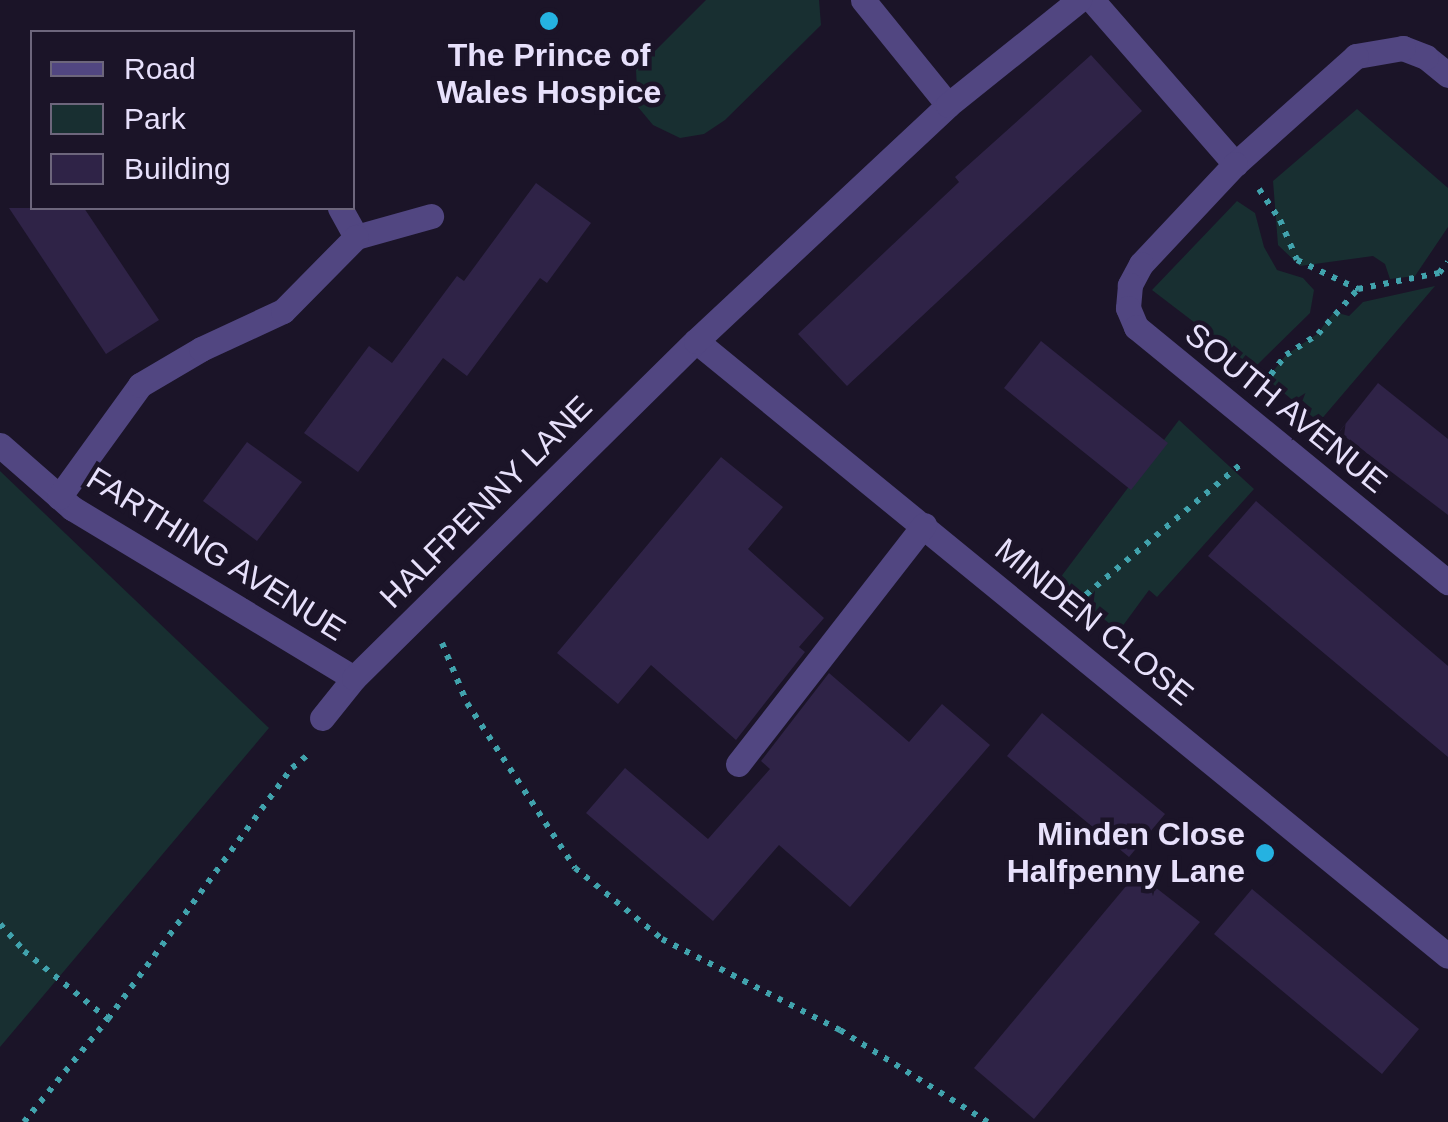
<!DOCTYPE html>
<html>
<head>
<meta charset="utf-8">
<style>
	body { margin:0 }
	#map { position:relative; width:1448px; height:1122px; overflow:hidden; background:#1b1428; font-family:Helvetica,sans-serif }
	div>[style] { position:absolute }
	.green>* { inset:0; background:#182f31 }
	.building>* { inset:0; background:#2f2347 }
	.path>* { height:6px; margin-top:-3px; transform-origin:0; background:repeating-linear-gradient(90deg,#41a3ad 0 5px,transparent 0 13px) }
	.minor>* { height:25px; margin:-12.5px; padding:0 12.5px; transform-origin:12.5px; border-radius:12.5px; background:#514681 }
	.dots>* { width:28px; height:28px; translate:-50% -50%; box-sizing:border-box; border:5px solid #1b1428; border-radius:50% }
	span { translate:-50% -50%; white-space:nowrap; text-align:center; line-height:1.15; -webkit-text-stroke:9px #1b1428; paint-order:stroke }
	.poi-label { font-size:32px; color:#e7e0fb; font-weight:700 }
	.right { translate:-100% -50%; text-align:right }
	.street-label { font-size:32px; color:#e7e0fb }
	.legend { position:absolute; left:30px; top:30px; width:325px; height:180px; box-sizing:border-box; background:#1b1428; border:2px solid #6d667c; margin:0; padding:12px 18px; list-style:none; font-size:30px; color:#e7e0fb }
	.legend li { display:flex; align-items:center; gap:20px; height:50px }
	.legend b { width:50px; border:2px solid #6d667c }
</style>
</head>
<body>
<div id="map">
	<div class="green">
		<div style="clip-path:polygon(706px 0,819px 0,821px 25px,725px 120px,704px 134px,680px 138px,653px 125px,638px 107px,636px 70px)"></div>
		<div style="clip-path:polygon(1357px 109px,1448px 188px,1448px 227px,1415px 276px,1390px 279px,1385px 264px,1373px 256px,1300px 266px,1278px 245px,1273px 181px)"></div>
		<div style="clip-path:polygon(1237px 201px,1255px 213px,1264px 247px,1277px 270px,1303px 278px,1314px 290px,1310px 313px,1254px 368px,1152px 290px)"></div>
		<div style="clip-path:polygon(1435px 286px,1319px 422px,1267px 379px,1286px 355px,1317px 334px,1334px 312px,1349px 316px,1363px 302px)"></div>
		<div style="clip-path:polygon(1179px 420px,1254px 489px,1157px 597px,1149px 590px,1119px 631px,1057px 582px)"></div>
		<div style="clip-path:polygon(0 471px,269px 728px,0 1047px)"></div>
	</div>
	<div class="building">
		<div style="clip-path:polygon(1091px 55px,1142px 111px,847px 386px,798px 334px,959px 182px,955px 177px)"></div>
		<div style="clip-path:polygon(536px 183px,591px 223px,547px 283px,540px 278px,467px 376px,443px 358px,358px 472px,304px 433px,369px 346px,392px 363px,457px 276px,464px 281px)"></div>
		<div style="clip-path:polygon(9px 208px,84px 208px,159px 320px,106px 354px)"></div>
		<div style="clip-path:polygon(1041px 341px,1168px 443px,1131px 490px,1004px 388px)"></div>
		<div style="clip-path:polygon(1378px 383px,1448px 439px,1448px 515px,1339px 432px)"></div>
		<div style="clip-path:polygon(247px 442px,302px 482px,257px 541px,203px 501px)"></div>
		<div style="clip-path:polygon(721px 457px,783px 507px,748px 549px,824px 618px,799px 647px,805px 652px,736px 740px,651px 665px,618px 704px,557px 653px)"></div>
		<div style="clip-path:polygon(1256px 501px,1448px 666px,1448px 757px,1208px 556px)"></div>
		<div style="clip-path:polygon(829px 673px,909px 742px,942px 704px,990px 745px,850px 907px,779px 845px,713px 921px,586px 813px,625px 768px,708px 839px,770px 769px,761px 761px)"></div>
		<div style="clip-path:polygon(1042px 713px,1165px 814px,1129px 857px,1007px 756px)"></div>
		<div style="clip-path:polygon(1137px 873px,1200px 922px,1034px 1119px,974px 1068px)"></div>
		<div style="clip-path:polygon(1252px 889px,1419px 1029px,1382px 1074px,1214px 934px)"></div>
	</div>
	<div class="path">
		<div style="left:1259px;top:189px;width:37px;rotate:56deg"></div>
		<div style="left:1280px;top:220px;width:43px;rotate:67deg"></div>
		<div style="left:1297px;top:260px;width:68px;rotate:25.4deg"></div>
		<div style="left:1263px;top:385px;width:38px;rotate:-53deg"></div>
		<div style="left:1286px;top:355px;width:38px;rotate:-33deg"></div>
		<div style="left:1318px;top:334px;width:60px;rotate:-48.4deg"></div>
		<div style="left:1358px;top:289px;width:83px;rotate:-11.2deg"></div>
		<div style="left:1439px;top:273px;width:14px;rotate:-51deg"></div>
		<div style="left:1076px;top:603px;width:217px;rotate:-40.1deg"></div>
		<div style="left:442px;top:643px;width:65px;rotate:67.4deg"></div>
		<div style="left:467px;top:703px;width:197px;rotate:56.8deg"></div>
		<div style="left:575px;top:868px;width:112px;rotate:39.2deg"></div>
		<div style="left:662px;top:939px;width:200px;rotate:27.1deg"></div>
		<div style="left:840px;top:1030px;width:174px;rotate:31.9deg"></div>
		<div style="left:0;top:924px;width:36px;rotate:48deg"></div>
		<div style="left:24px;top:951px;width:108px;rotate:39deg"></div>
		<div style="left:24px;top:1122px;width:133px;rotate:-50.8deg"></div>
		<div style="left:108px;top:1019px;width:311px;rotate:-53.8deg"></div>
		<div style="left:292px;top:768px;width:25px;rotate:-40deg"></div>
	</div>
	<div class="minor">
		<div style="left:863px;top:0;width:135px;rotate:51deg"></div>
		<div style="left:1092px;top:0;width:218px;rotate:48.9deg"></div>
		<div style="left:1448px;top:75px;width:28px;rotate:-141deg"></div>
		<div style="left:1426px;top:57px;width:25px;rotate:-159deg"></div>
		<div style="left:1403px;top:48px;width:48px;rotate:170.3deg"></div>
		<div style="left:1356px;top:56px;width:162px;rotate:138.2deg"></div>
		<div style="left:1235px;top:164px;width:137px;rotate:133.2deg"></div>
		<div style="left:1141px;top:264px;width:24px;rotate:118deg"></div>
		<div style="left:1130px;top:285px;width:23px;rotate:95deg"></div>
		<div style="left:1128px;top:308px;width:21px;rotate:67deg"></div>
		<div style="left:1136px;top:327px;width:403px;rotate:39.3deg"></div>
		<div style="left:340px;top:208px;width:33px;rotate:61deg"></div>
		<div style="left:356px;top:237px;width:78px;rotate:-15.6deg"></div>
		<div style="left:696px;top:341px;width:971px;rotate:39.28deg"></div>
		<div style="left:0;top:445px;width:96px;rotate:41.2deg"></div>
		<div style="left:72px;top:508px;width:329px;rotate:31.1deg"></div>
		<div style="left:59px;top:497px;width:138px;rotate:-54.1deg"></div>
		<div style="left:140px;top:385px;width:71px;rotate:-30.5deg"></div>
		<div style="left:201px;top:349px;width:90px;rotate:-24.9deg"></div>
		<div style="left:283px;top:311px;width:104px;rotate:-45.4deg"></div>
		<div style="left:322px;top:718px;width:51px;rotate:-51.3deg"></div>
		<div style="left:354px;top:678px;width:480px;rotate:-44.6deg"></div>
		<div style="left:696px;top:341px;width:345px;rotate:-43.1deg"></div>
		<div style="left:948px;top:105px;width:168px;rotate:-38.7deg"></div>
		<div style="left:738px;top:764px;width:303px;rotate:-52.1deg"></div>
	</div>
	<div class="dots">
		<div style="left:549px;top:21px;background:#25b2e1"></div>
		<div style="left:1265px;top:853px;background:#25b2e1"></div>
	</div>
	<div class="poi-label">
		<span style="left:549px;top:74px">The Prince of<br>Wales Hospice</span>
		<span class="right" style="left:1245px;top:853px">Minden Close<br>Halfpenny Lane</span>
	</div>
	<div class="street-label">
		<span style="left:1286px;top:408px;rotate:39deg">SOUTH AVENUE</span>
		<span style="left:486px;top:502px;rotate:-45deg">HALFPENNY LANE</span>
		<span style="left:216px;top:554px;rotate:32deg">FARTHING AVENUE</span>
		<span style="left:1094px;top:622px;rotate:39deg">MINDEN CLOSE</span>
	</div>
	<ul class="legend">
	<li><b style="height:12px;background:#514681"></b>Road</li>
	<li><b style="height:28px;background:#182f31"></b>Park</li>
	<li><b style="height:28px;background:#2f2347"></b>Building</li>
	</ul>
</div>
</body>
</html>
